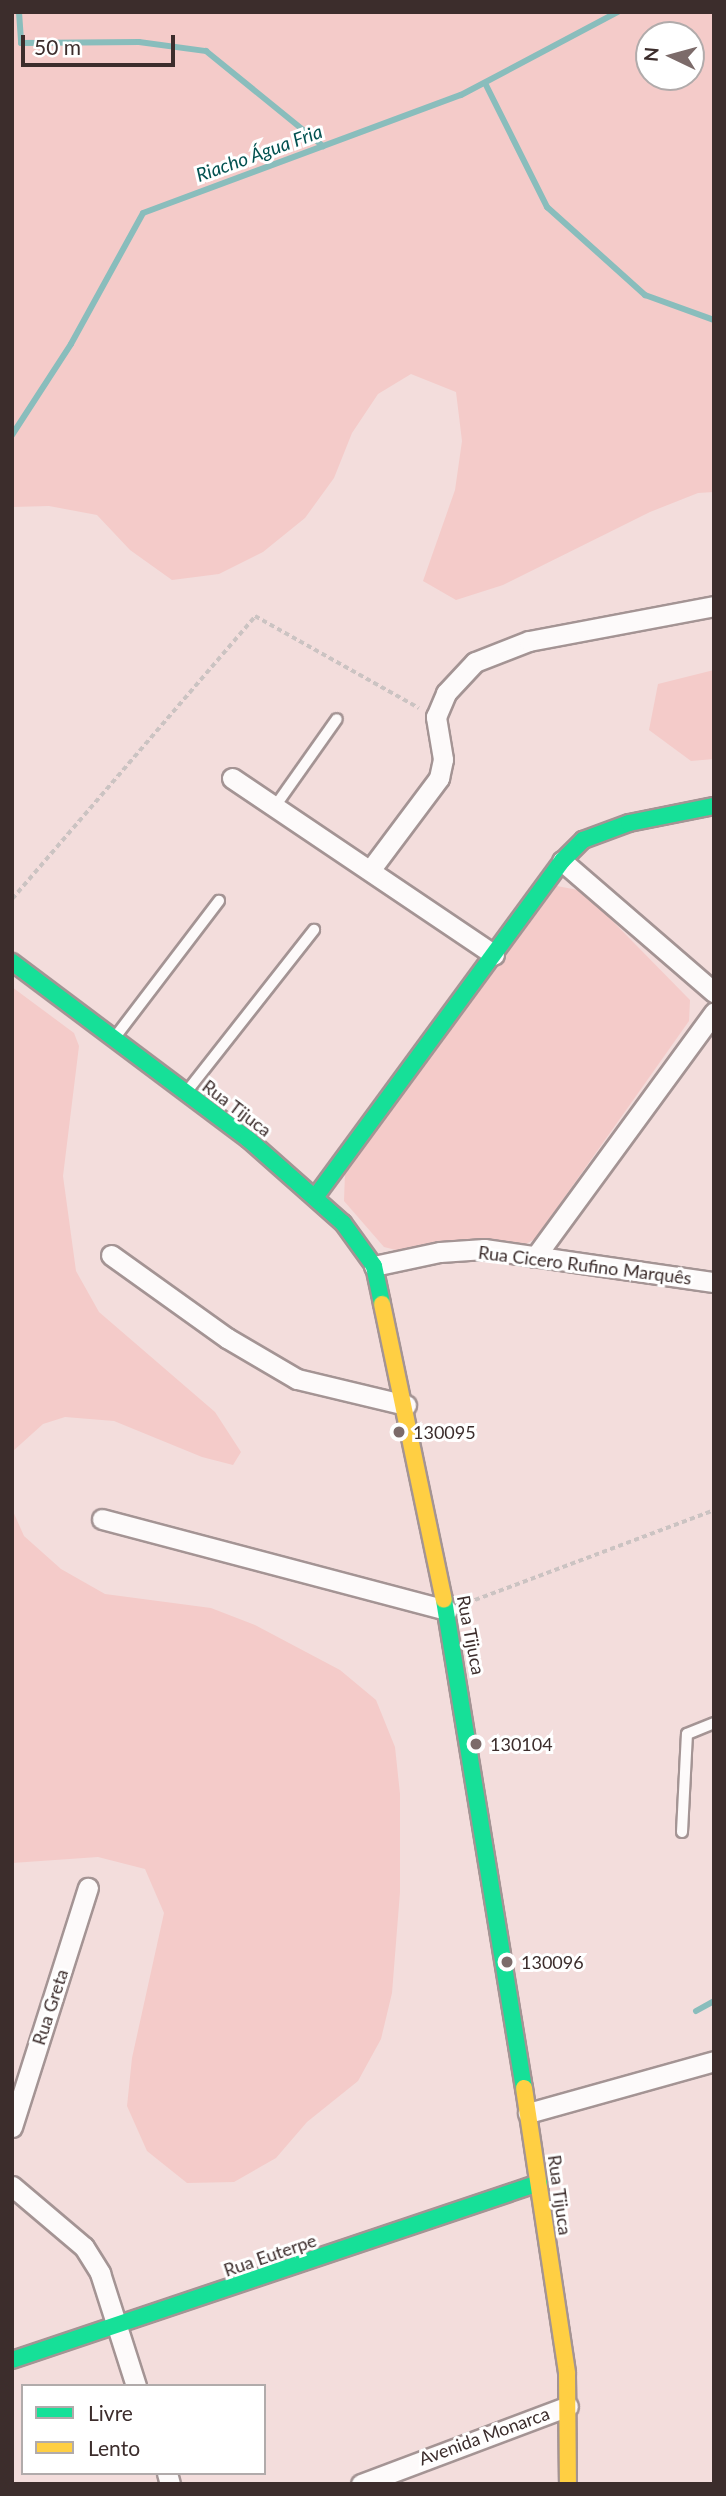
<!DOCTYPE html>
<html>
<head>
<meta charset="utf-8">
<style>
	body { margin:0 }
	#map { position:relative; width:726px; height:2496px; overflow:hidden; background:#f3dddc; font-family:Lato,sans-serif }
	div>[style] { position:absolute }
	.green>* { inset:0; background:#f4cbc9 }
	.stream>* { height:6px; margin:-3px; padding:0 3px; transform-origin:3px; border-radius:3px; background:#89bdbc }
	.path>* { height:3.5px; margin-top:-1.75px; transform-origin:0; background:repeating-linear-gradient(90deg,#cbc3c2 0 5px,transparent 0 8.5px) }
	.roads { filter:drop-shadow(2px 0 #a49494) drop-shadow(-2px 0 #a49494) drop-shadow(0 2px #a49494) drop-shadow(0 -2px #a49494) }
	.lane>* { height:10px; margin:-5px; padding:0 5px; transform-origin:5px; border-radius:5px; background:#fdfafa }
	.street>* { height:19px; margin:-9.5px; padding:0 9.5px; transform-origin:9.5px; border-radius:9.5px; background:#fdfafa }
	.fast>* { height:16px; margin:-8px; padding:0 8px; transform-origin:8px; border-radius:8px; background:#16e098 }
	.slow>* { height:16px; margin:-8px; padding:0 8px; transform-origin:8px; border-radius:8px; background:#ffcf43 }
	.dots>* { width:19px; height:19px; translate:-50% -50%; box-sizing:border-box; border:4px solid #fff; border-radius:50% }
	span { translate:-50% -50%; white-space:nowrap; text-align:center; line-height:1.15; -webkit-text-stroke:6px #fff; paint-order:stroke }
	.street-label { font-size:18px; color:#3c2d2c }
	.poi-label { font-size:18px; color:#3c2d2c }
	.left { translate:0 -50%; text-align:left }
	.water-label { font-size:19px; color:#025150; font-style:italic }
	.frame { position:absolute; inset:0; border:14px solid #3c2d2c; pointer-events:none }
	.legend { position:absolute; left:21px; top:2384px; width:245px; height:91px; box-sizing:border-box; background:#fff; border:2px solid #b1abab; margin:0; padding:9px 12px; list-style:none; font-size:21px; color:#3c2d2c }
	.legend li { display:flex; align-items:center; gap:14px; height:35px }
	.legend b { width:35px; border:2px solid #b1abab }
	.north { position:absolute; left:635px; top:21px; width:70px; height:70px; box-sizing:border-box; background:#fff; border:2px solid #b1abab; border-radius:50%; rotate:275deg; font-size:19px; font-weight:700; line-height:28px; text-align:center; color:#3c2d2c }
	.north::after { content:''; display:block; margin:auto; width:24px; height:32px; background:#7c6b6a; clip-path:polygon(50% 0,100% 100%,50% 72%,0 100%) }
	.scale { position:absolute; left:21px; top:35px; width:154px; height:32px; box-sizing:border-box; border:4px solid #3c2d2c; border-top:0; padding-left:9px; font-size:21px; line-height:24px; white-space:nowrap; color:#3c2d2c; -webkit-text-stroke:5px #fff; paint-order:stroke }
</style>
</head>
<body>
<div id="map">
	<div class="green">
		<div style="clip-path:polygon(evenodd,12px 12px,714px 12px,714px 492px,698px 493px,650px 512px,503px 585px,456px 600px,423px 581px,455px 490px,462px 441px,456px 392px,411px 374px,378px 394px,352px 433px,334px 478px,305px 518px,263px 552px,219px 574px,172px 580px,130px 550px,97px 515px,49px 506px,12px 507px,12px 12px,649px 35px,691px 35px,691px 77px,649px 77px,649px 35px)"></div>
		<div style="clip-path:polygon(714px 670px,714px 759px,691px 761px,649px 730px,658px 684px)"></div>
		<div style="clip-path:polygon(557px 886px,583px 891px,690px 1000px,689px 1021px,535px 1239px,522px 1246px,400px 1251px,384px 1247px,344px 1201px,345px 1173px)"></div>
		<div style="clip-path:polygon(12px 987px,74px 1033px,79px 1046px,63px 1176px,76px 1271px,99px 1312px,215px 1412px,241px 1452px,233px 1465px,202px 1457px,114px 1421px,65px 1417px,43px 1424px,12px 1452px)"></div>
		<div style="clip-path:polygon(12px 1509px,24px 1536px,61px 1569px,105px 1594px,211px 1608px,255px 1625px,340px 1670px,376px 1700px,395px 1747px,400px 1794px,400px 1892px,392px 1993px,381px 2039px,358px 2081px,307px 2122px,276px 2158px,234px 2182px,187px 2183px,147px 2151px,127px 2106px,132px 2058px,164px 1913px,145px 1869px,98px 1857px,12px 1863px)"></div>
	</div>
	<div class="stream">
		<div style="left:19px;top:12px;width:31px;rotate:86deg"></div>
		<div style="left:21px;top:43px;width:118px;rotate:-0.5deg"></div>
		<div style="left:139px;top:42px;width:68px;rotate:7.7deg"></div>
		<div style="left:206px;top:51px;width:151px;rotate:39.1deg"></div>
		<div style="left:485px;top:83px;width:139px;rotate:63.4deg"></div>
		<div style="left:547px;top:207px;width:132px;rotate:41.9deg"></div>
		<div style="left:645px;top:295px;width:73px;rotate:19.9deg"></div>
		<div style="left:12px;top:435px;width:108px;rotate:-57deg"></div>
		<div style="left:71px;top:344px;width:149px;rotate:-61.2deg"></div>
		<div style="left:143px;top:213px;width:339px;rotate:-20.4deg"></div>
		<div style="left:461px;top:95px;width:178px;rotate:-27.9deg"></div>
		<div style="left:696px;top:2011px;width:21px;rotate:-29deg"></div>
	</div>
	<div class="path">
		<div style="left:12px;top:899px;width:373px;rotate:-49.3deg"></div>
		<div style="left:255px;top:616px;width:188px;rotate:29.3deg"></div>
		<div style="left:467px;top:1603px;width:264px;rotate:-20.6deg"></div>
	</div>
	<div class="roads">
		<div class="lane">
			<div style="left:276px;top:805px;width:105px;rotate:-54.7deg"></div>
			<div style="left:116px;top:1036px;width:170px;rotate:-52.7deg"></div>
			<div style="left:188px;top:1090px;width:204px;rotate:-51.8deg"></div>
			<div style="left:682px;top:1832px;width:98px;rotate:-87.1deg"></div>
			<div style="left:687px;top:1734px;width:29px;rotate:-22deg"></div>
		</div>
		<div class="street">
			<div style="left:232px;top:778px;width:316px;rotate:34deg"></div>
			<div style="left:562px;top:861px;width:201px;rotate:40.8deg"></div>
			<div style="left:371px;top:869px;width:114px;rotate:-53.2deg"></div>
			<div style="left:439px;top:778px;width:19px;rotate:-78deg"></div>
			<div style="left:443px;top:759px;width:43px;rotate:-99.5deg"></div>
			<div style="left:436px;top:717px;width:26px;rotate:-67deg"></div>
			<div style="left:446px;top:693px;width:42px;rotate:-46.9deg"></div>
			<div style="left:475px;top:662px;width:58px;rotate:-21.3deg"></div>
			<div style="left:529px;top:641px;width:188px;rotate:-10.7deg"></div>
			<div style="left:111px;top:1255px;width:143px;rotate:35.6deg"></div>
			<div style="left:227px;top:1338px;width:81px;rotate:30.4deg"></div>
			<div style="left:297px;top:1379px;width:112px;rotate:13.4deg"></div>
			<div style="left:535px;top:1257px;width:303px;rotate:-53.8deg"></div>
			<div style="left:374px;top:1266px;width:67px;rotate:-12deg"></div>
			<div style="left:440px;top:1252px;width:44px;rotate:-3.9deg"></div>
			<div style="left:484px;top:1249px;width:232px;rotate:8.2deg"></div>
			<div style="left:102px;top:1519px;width:357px;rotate:14.8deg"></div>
			<div style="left:528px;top:2113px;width:193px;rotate:-15.6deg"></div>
			<div style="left:12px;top:2127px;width:251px;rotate:-72.4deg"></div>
			<div style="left:12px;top:2186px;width:94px;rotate:40.3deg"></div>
			<div style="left:84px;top:2247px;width:31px;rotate:58deg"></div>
			<div style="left:100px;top:2273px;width:119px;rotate:72.3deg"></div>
			<div style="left:167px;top:2473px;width:11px;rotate:75deg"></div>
			<div style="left:361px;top:2484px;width:221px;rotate:-20.6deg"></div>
		</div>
		<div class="fast">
			<div style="left:12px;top:962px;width:295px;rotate:36.9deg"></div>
			<div style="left:248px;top:1139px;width:127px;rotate:41.5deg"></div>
			<div style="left:343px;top:1223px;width:53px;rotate:54.2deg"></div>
			<div style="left:374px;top:1266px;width:39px;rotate:78deg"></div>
			<div style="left:316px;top:1196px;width:416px;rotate:-53.7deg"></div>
			<div style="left:562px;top:861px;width:30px;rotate:-45deg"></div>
			<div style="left:583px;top:840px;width:49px;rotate:-20.3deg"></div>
			<div style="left:629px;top:823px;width:87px;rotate:-11.3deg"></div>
			<div style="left:444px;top:1600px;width:495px;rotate:80.7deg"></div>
			<div style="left:12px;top:2360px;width:556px;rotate:-18.57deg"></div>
		</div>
		<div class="slow">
			<div style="left:382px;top:1304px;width:302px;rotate:78.2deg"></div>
			<div style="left:524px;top:2088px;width:289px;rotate:81.4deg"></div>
			<div style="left:567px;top:2374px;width:110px;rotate:89.5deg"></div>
		</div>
	</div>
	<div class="dots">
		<div style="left:399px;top:1432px;background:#7c6b6a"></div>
		<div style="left:476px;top:1744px;background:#7c6b6a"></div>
		<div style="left:507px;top:1962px;background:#7c6b6a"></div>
	</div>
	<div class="street-label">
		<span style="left:237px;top:1108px;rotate:37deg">Rua Tijuca</span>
		<span style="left:585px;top:1265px;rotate:7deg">Rua Cicero Rufino Marquês</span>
		<span style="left:471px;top:1635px;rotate:79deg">Rua Tijuca</span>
		<span style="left:50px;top:2007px;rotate:-72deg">Rua Greta</span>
		<span style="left:560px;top:2195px;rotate:82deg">Rua Tijuca</span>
		<span style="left:270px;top:2255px;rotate:-19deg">Rua Euterpe</span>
		<span style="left:484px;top:2436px;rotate:-20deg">Avenida Monarca</span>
	</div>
	<div class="poi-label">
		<span class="left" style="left:413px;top:1432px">130095</span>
		<span class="left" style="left:490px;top:1744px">130104</span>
		<span class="left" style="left:521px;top:1962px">130096</span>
	</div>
	<div class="water-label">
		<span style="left:259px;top:153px;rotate:-20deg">Riacho Água Fria</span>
	</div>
	<div class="frame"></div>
	<ul class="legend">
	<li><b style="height:9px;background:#16e098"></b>Livre</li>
	<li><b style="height:9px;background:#ffcf43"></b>Lento</li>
	</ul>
	<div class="north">N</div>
	<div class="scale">50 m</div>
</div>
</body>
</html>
